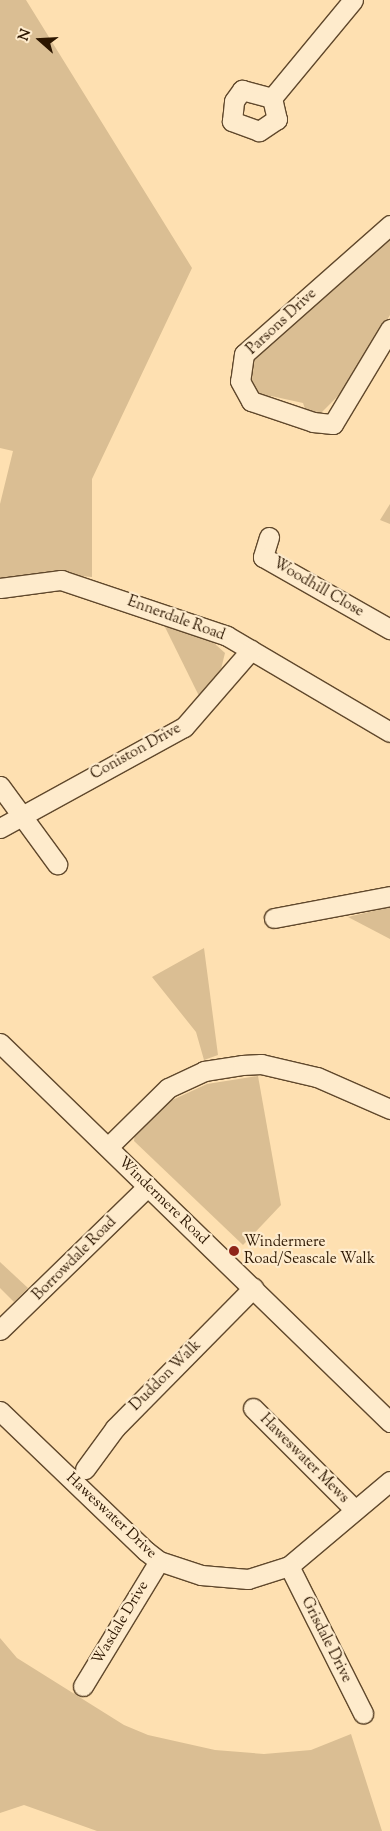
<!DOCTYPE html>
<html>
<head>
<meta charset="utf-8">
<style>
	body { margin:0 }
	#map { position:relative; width:390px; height:1831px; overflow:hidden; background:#fee0b1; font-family:"Sorts Mill Goudy",serif }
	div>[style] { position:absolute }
	.green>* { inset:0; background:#dabe93 }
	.roads { filter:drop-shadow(1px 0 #60482c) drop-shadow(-1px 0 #60482c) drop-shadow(0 1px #60482c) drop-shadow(0 -1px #60482c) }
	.minor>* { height:19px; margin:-9.5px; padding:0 9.5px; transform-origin:9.5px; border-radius:9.5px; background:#feebcc }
	.dots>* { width:14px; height:14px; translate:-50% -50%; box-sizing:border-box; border:2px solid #feebcc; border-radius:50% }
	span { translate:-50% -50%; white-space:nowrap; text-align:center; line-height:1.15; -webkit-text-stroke:4.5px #feebcc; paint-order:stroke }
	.street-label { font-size:15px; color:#2c1600 }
	.poi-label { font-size:15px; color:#2c1600 }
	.left { translate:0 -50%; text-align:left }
	.north { position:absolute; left:15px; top:15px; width:50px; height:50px; -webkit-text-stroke:4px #feebcc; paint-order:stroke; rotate:289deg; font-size:14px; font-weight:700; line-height:20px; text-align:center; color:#2c1600 }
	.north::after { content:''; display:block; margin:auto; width:18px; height:22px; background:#2c1600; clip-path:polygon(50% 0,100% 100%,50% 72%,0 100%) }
</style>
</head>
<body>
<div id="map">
	<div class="green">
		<div style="clip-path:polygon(0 0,26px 0,192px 268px,92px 479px,92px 577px,57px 574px,0 581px,0 504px,13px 451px,0 448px)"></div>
		<div style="clip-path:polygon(390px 236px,390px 315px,348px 386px,320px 414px,306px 412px,303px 403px,271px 396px,266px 403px,247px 384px,252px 362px,268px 339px)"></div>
		<div style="clip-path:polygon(390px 504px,390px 524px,380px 520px)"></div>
		<div style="clip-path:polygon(163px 623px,214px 643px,225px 653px,220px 673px,200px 698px)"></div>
		<div style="clip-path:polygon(390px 907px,390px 939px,348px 917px)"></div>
		<div style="clip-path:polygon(204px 948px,218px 1055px,204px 1060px,196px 1032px,152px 977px)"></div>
		<div style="clip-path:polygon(258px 1076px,281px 1205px,243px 1245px,134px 1141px,135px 1132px,168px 1102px,207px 1084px)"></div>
		<div style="clip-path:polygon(0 1262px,28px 1288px,14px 1302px,0 1288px)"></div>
		<div style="clip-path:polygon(0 1638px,17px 1658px,124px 1725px,148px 1735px,215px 1750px,264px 1754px,311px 1750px,351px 1734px,382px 1831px,97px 1831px,24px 1805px,0 1813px)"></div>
	</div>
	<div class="roads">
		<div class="minor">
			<div style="left:242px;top:90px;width:31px;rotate:15deg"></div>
			<div style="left:272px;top:98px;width:22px;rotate:77deg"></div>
			<div style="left:277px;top:119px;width:22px;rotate:146deg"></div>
			<div style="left:259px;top:131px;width:29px;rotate:-160deg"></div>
			<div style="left:232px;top:121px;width:20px;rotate:-84deg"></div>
			<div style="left:234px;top:101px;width:14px;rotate:-54deg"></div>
			<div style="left:272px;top:98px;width:127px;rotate:-50.4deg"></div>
			<div style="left:390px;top:225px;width:195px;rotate:138.5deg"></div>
			<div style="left:244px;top:354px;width:27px;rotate:98deg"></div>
			<div style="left:240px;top:381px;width:23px;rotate:61deg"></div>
			<div style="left:251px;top:401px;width:65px;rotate:18.7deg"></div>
			<div style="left:313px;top:422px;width:20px;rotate:6deg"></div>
			<div style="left:333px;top:424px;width:111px;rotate:-59deg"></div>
			<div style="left:269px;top:537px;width:21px;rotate:107deg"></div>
			<div style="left:263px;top:557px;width:146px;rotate:29.6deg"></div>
			<div style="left:0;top:588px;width:62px;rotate:-7.5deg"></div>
			<div style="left:61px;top:580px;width:175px;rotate:18.6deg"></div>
			<div style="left:227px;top:636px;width:189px;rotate:30.5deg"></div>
			<div style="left:0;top:786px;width:97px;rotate:53.8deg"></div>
			<div style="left:0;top:828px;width:210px;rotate:-28.8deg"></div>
			<div style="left:184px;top:727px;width:102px;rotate:-49deg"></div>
			<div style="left:274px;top:918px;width:118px;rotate:-10.7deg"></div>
			<div style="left:0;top:1043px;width:544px;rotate:44.18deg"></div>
			<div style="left:108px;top:1147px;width:84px;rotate:-44.5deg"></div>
			<div style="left:168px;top:1088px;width:40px;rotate:-25deg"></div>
			<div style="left:204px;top:1071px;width:38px;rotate:-9deg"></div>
			<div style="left:242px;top:1065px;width:19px;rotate:-3deg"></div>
			<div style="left:261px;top:1064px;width:57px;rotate:13.1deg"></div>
			<div style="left:317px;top:1077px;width:80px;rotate:23.7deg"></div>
			<div style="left:0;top:1330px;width:206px;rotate:-44.2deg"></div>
			<div style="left:253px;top:1408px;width:144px;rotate:45deg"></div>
			<div style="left:0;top:1411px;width:202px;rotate:43.8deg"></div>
			<div style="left:146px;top:1551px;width:16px;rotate:38deg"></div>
			<div style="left:159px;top:1561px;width:44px;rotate:18.4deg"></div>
			<div style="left:201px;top:1575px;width:47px;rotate:4.9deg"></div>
			<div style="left:248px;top:1579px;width:43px;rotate:-17.6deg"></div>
			<div style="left:289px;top:1566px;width:132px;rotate:-40.1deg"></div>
			<div style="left:85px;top:1469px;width:51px;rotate:-53.8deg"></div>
			<div style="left:115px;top:1428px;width:197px;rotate:-45.4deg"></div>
			<div style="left:289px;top:1566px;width:165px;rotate:63.3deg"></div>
			<div style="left:83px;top:1686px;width:146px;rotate:-58.7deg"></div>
		</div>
	</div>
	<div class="dots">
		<div style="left:234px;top:1251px;background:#8f2418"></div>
	</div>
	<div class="street-label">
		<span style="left:282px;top:322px;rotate:-43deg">Parsons Drive</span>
		<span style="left:318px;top:588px;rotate:30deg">Woodhill Close</span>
		<span style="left:176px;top:619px;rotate:20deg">Ennerdale Road</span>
		<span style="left:136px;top:752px;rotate:-29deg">Coniston Drive</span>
		<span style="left:163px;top:1201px;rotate:44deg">Windermere Road</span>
		<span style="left:75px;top:1259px;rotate:-45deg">Borrowdale Road</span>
		<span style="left:166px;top:1376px;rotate:-45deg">Duddon Walk</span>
		<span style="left:304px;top:1459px;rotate:45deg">Haweswater Mews</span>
		<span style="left:111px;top:1516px;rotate:43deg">Haweswater Drive</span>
		<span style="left:121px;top:1623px;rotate:-59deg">Wasdale Drive</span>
		<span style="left:326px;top:1640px;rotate:63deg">Grisdale Drive</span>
	</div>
	<div class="poi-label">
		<span class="left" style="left:244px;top:1251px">Windermere<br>Road/Seascale Walk</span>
	</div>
	<div class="north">N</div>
</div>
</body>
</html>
